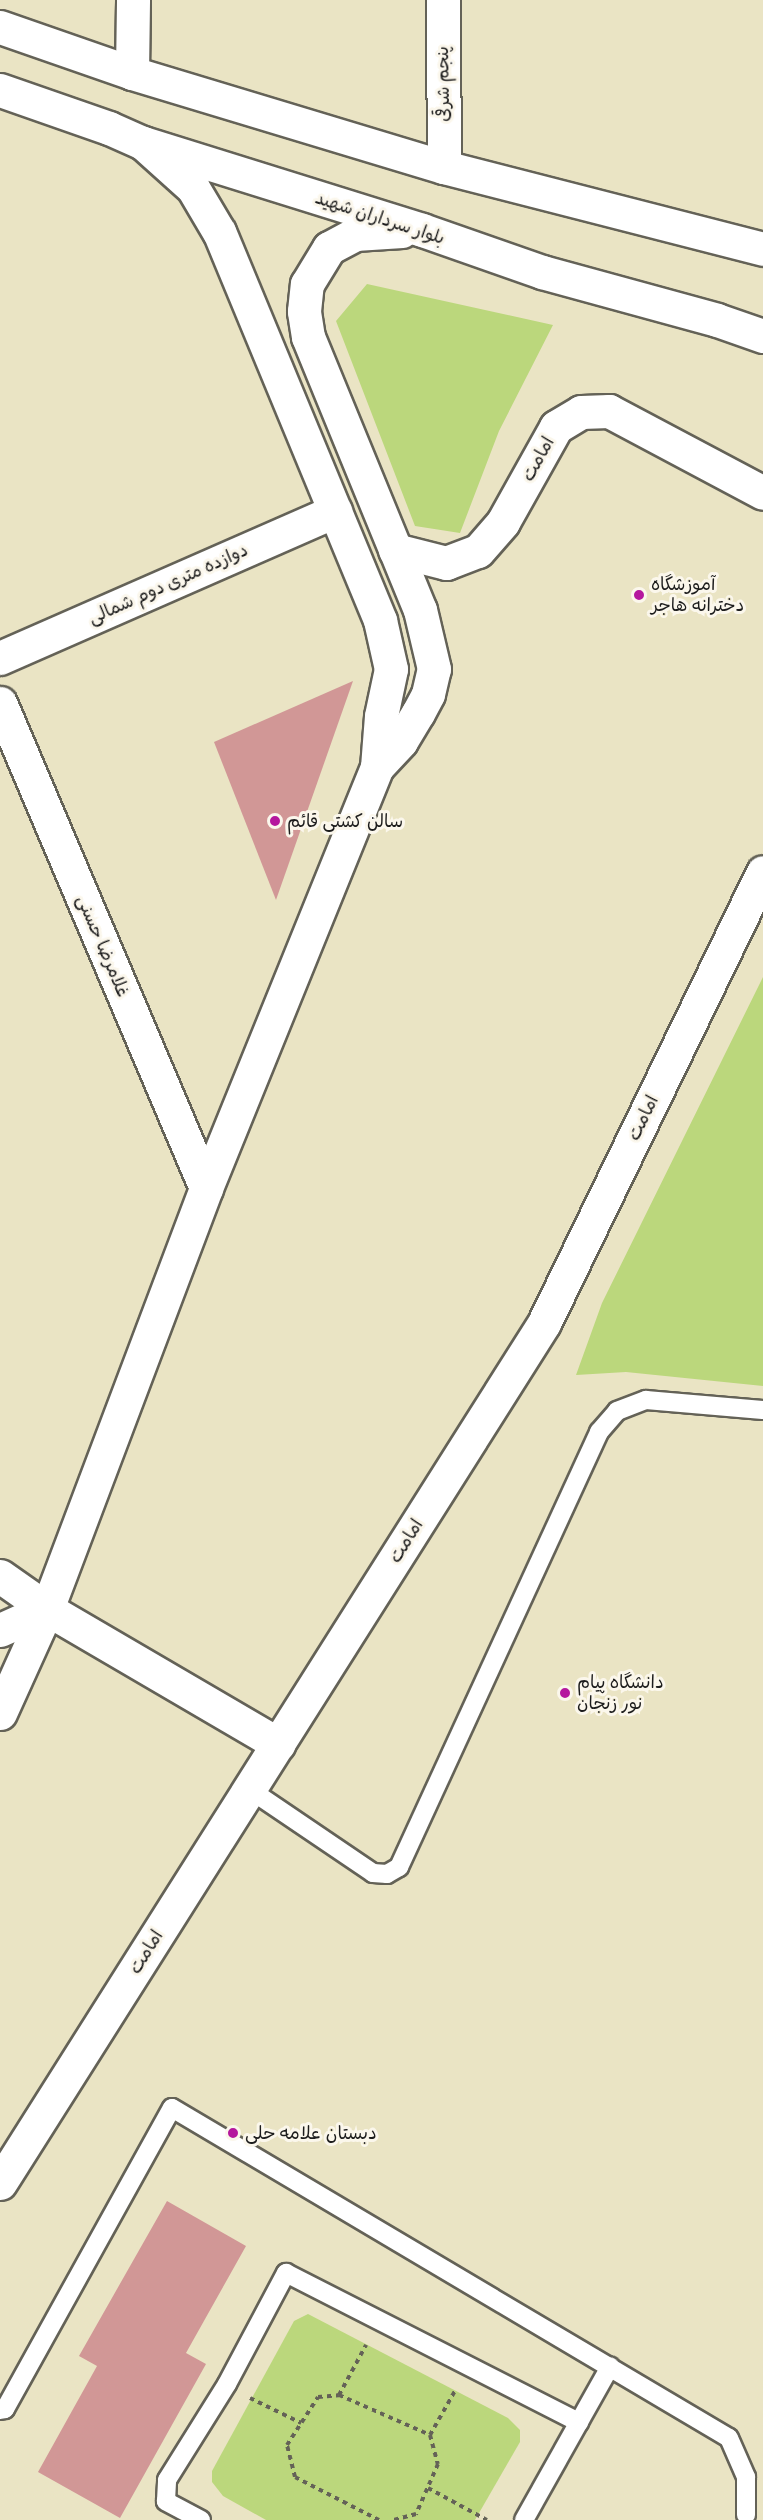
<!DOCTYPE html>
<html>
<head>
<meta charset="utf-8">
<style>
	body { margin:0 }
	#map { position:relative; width:763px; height:2520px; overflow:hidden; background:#eae4c4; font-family:"Patrick Hand","Playpen Sans Arabic",sans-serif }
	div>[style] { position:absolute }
	.green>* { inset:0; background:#bbd77c }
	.building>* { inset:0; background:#d19796 }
	.path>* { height:4px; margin-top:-2px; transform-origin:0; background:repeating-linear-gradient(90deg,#646257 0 4.5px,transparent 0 9px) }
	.roads { filter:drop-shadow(2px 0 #646257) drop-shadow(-2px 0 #646257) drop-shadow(0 2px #646257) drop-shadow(0 -2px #646257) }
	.service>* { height:18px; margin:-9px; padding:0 9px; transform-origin:9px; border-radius:9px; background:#fff }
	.minor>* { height:33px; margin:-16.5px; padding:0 16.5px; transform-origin:16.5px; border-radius:16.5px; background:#fff }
	.tertiary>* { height:33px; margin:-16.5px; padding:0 16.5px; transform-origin:16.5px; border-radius:16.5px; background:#fff }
	.secondary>* { height:33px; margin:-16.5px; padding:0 16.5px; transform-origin:16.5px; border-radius:16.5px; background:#fff }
	.dots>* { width:16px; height:16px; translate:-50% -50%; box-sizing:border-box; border:3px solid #fbf7ec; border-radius:50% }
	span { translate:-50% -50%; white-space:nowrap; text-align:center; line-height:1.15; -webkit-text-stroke:6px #fbf7ec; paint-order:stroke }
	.street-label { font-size:18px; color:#1c1c1c }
	.poi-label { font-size:18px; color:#1c1c1c }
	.left { translate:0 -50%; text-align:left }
</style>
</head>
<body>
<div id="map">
	<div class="green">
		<div style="clip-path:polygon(367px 284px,553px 325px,499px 431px,460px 533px,415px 526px,336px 321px)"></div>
		<div style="clip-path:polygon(763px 977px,763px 1386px,626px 1372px,576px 1375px,602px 1303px)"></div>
		<div style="clip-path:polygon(308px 2314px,508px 2418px,520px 2430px,520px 2442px,475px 2520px,266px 2520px,223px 2496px,212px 2482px,212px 2471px,294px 2321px)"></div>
	</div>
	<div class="building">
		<div style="clip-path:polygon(353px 681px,276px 900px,214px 742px)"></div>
		<div style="clip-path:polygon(167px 2201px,246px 2246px,186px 2353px,206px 2364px,120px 2518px,38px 2472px,97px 2366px,79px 2356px)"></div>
	</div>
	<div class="path">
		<div style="left:339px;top:2395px;width:57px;rotate:-61.6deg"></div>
		<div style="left:250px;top:2398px;width:57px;rotate:26.1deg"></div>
		<div style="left:430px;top:2435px;width:53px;rotate:-60.5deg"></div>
		<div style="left:428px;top:2488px;width:67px;rotate:28.5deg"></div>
		<div style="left:379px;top:2520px;width:94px;rotate:-152.9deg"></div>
		<div style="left:295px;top:2477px;width:33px;rotate:-104deg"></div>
		<div style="left:287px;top:2445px;width:57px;rotate:-57.1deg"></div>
		<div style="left:318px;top:2397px;width:21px;rotate:-5deg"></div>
		<div style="left:339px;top:2395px;width:99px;rotate:23.7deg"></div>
		<div style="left:430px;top:2435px;width:30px;rotate:75deg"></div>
		<div style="left:438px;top:2464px;width:55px;rotate:113.7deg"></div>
		<div style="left:416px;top:2514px;width:24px;rotate:165deg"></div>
	</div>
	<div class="roads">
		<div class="service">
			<div style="left:249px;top:1789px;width:150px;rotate:34.1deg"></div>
			<div style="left:373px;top:1873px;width:14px;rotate:4deg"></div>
			<div style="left:387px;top:1874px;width:14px;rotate:-30deg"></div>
			<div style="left:399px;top:1867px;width:479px;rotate:-65.3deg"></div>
			<div style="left:599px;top:1432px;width:28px;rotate:-49deg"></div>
			<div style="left:617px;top:1411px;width:31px;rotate:-21deg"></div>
			<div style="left:646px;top:1400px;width:117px;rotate:4.9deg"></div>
			<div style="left:0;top:2410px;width:5px;rotate:-11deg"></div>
			<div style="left:5px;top:2409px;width:344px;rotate:-61deg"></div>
			<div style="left:172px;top:2108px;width:647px;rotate:30.65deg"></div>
			<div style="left:729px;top:2438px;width:43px;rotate:66.4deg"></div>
			<div style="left:746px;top:2477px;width:38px;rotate:90deg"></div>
			<div style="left:201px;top:2520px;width:40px;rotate:-152deg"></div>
			<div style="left:166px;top:2501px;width:21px;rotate:-87deg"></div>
			<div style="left:167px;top:2480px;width:113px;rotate:-58deg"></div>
			<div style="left:227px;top:2384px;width:126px;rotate:-62deg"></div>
			<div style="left:286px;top:2273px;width:329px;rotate:27deg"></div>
			<div style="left:524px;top:2520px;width:176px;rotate:-60.7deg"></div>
		</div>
		<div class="minor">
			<div style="left:443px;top:0;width:167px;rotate:89.7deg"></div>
			<div style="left:132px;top:73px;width:73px;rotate:-89.2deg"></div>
			<div style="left:0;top:703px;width:527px;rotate:66.99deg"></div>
			<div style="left:0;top:1576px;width:57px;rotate:35.1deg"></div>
		</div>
		<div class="tertiary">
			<div style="left:0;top:658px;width:366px;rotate:-23.7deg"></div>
			<div style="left:0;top:1630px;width:51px;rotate:-24.1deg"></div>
		</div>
		<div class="secondary">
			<div style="left:0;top:27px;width:140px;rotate:19.2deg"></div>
			<div style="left:132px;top:73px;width:326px;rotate:16.8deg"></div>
			<div style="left:444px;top:167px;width:329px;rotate:14.4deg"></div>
			<div style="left:0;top:90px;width:115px;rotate:19.2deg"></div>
			<div style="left:109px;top:128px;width:37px;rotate:24deg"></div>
			<div style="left:143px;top:143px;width:292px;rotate:17.3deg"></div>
			<div style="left:422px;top:230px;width:127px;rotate:19.3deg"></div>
			<div style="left:542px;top:272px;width:181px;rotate:15.3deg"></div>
			<div style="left:717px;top:320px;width:49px;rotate:19.2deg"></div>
			<div style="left:395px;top:550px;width:53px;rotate:14.3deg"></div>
			<div style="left:446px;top:563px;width:34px;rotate:-21deg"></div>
			<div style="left:478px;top:551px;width:38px;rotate:-49deg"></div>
			<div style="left:503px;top:522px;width:109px;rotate:-60.8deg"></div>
			<div style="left:556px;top:427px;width:29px;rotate:-31deg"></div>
			<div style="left:581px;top:412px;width:28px;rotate:-2deg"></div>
			<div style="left:609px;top:411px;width:174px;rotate:28deg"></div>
			<div style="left:377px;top:767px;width:35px;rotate:-47deg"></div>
			<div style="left:401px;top:741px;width:33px;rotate:-59deg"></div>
			<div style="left:418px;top:713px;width:21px;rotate:-62deg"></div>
			<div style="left:428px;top:694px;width:26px;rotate:-77deg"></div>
			<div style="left:434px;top:669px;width:61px;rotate:-103.3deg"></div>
			<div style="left:420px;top:610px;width:295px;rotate:-112.3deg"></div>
			<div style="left:308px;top:337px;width:26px;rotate:-99deg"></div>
			<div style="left:304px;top:311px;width:27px;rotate:-84deg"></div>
			<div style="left:307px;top:284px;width:42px;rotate:-58.6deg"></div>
			<div style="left:329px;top:248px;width:30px;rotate:-28deg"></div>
			<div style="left:355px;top:234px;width:47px;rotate:-3.7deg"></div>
			<div style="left:47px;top:1609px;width:268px;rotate:30.3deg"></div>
			<div style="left:0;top:1713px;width:114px;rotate:-65.7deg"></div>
			<div style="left:47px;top:1609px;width:450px;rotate:-69.3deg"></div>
			<div style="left:206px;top:1188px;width:454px;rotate:-67.9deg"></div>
			<div style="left:377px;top:767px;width:51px;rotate:-85.5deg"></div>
			<div style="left:381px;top:716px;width:48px;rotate:-78deg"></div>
			<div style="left:391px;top:669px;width:50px;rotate:-102.7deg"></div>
			<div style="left:380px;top:620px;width:420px;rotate:-112.5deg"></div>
			<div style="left:219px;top:232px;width:51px;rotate:-120.6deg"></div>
			<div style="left:193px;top:188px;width:67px;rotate:-138deg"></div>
			<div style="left:0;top:2183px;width:1018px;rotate:-57.68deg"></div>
			<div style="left:544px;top:1323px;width:501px;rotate:-64.1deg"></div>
		</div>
	</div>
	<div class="dots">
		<div style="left:639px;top:595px;background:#b5179e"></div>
		<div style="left:275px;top:821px;background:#b5179e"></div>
		<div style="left:565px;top:1693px;background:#b5179e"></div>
		<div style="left:233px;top:2133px;background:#b5179e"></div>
	</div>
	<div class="street-label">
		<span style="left:443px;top:84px;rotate:-91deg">پنجم شرقی</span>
		<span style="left:380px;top:218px;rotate:18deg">بلوار سرداران شهید</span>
		<span style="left:538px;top:459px;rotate:-61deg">امامت</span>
		<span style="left:168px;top:584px;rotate:-24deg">دوازده متری دوم شمالی</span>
		<span style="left:103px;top:946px;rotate:67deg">غلامرضا حسنی</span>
		<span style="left:643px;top:1118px;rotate:-64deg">امامت</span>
		<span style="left:406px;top:1541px;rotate:-58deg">امامت</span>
		<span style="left:146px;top:1952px;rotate:-58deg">امامت</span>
	</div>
	<div class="poi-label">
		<span class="left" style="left:651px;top:595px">آموزشگاه<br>دخترانه هاجر</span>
		<span class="left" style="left:287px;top:821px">سالن کشتی قائم</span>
		<span class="left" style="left:577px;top:1693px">دانشگاه پیام<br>نور زنجان</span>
		<span class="left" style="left:245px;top:2133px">دبستان علامه حلی</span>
	</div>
</div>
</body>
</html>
